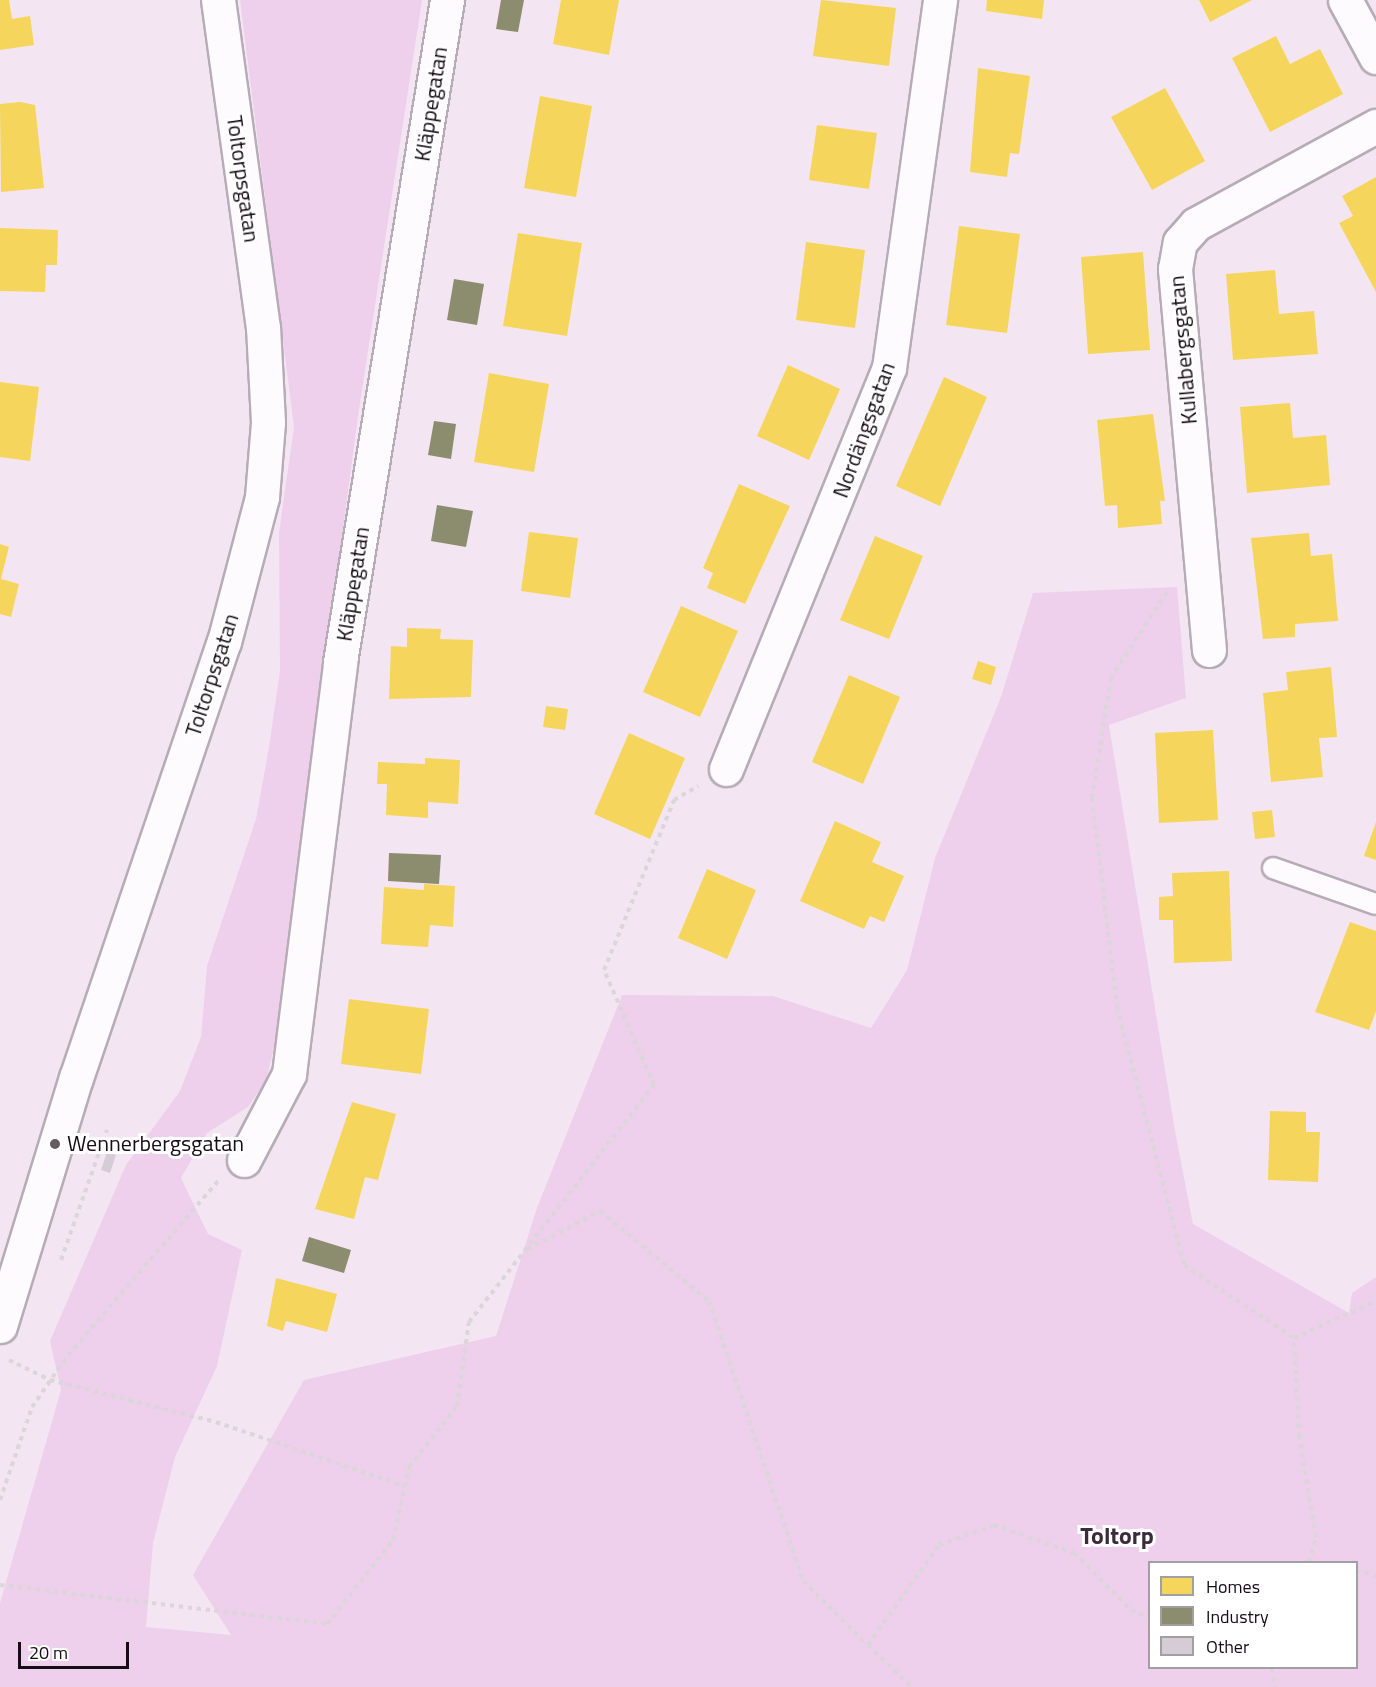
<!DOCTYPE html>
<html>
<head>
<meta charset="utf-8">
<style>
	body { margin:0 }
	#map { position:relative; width:1376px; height:1687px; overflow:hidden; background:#f3e6f2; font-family:"Titillium Web",sans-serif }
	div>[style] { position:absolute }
	.green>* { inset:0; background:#eed0ec }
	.homes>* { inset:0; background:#f6d55c }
	.industry>* { inset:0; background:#8c8c6e }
	.building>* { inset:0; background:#d6ccd5 }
	.path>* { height:4px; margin-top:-2px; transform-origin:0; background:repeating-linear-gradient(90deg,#dad6d9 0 4.5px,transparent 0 9px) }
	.roads { filter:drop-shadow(2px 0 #b6acb5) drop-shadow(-2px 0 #b6acb5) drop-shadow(0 2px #b6acb5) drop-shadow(0 -2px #b6acb5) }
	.service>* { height:20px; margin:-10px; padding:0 10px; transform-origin:10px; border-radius:10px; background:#fdfbfd }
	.minor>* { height:33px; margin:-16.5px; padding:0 16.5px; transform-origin:16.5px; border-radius:16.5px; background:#fdfbfd }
	.tertiary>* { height:33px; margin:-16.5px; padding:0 16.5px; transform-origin:16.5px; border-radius:16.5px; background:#fdfbfd }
	.dots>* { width:16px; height:16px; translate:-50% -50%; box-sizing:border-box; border:3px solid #fff; border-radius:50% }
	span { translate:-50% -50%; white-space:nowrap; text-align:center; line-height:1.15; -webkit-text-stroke:6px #fff; paint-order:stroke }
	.street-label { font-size:22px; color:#150e15 }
	.poi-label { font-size:22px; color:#150e15 }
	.left { translate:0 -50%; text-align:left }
	.neighbourhood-label { font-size:24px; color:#3c2b3b; font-weight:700 }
	.legend { position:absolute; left:1148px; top:1561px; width:210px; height:108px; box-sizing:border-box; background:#fff; border:2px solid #a19fa1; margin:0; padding:8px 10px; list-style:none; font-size:18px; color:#150e15 }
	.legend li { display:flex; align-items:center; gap:12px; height:30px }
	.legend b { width:30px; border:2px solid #a19fa1 }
	.scale { position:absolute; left:18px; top:1642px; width:111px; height:27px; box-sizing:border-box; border:3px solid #150e15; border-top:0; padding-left:8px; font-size:18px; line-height:21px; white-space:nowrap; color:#150e15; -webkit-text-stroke:4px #fff; paint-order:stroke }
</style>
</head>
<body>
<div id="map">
	<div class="green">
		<div style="clip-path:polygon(evenodd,240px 0,422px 0,358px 416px,275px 1043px,266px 1081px,248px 1107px,207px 1133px,181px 1178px,208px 1234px,242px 1250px,217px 1366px,175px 1457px,153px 1543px,146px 1627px,231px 1635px,193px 1575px,304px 1380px,496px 1336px,537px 1208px,622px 995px,773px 996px,871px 1028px,907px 970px,935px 858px,1001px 697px,1033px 593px,1177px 587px,1186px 698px,1109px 725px,1175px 1131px,1193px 1224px,1349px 1313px,1352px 1293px,1376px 1277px,1376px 1687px,0 1687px,0 1603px,61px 1390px,50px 1341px,126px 1165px,180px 1091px,201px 1037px,207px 966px,256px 819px,269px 747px,280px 671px,279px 533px,294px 427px,240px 0,1150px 1562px,1356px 1562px,1356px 1668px,1150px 1668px,1150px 1562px)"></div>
	</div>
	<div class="homes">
		<div style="clip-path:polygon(0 0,9px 0,12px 19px,30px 16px,34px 45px,0 50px)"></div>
		<div style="clip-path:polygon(561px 0,619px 0,609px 55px,553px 44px)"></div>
		<div style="clip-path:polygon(821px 0,896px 8px,889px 66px,813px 56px)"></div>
		<div style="clip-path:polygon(987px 0,1044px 0,1042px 19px,986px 11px)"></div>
		<div style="clip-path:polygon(1199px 0,1252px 0,1210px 22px)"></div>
		<div style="clip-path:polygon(1276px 36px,1290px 64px,1320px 49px,1343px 94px,1270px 132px,1232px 58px)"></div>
		<div style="clip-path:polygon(978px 68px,1030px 76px,1019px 154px,1010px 153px,1007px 177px,970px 172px)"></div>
		<div style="clip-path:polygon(1165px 88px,1205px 161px,1152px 190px,1111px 117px)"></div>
		<div style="clip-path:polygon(540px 96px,592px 106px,576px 197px,524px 188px)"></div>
		<div style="clip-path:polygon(20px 102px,35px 105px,44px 188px,1px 192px,0 104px)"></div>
		<div style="clip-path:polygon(817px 125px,877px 133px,869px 189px,809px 180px)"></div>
		<div style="clip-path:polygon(1376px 177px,1376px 292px,1339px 223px,1353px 216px,1342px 196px)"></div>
		<div style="clip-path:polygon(959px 226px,1020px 234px,1007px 333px,946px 325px)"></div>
		<div style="clip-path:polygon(0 228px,58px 230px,57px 265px,46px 265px,45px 292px,0 291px)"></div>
		<div style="clip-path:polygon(518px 233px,582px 243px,567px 336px,503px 326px)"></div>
		<div style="clip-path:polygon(806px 242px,865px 250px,855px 328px,796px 320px)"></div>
		<div style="clip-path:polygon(1143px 252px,1150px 350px,1088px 354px,1081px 257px)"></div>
		<div style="clip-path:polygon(1275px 270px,1279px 314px,1314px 311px,1318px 354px,1233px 360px,1226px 274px)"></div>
		<div style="clip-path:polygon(788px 365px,840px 389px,809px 460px,757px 436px)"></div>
		<div style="clip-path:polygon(489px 373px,549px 384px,534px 472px,474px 462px)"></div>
		<div style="clip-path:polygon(944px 377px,987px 397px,940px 506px,896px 486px)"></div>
		<div style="clip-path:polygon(0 382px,39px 387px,30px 461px,0 457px)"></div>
		<div style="clip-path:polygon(1290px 403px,1293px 438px,1326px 435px,1330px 485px,1247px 493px,1240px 407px)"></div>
		<div style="clip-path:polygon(1153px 414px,1165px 501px,1160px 501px,1162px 524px,1118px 528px,1117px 505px,1105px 506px,1097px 420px)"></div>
		<div style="clip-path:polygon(739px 484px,790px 506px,745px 604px,707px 588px,713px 573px,703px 568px)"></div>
		<div style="clip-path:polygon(529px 532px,578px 538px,570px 598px,521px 591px)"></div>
		<div style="clip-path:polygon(1309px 533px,1311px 556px,1332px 554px,1338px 621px,1295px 624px,1295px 637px,1263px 639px,1251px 538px)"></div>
		<div style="clip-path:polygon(875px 536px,923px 556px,889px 639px,840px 620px)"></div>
		<div style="clip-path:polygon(0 544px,9px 547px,1px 579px,19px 584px,11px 617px,0 614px)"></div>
		<div style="clip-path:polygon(681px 606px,738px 631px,700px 717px,643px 692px)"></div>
		<div style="clip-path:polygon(407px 628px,441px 629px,440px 639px,473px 640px,471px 697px,389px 699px,391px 646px,407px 647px)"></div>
		<div style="clip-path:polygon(978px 661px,996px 667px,991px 685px,972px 679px)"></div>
		<div style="clip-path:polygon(1331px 667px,1337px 737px,1319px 738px,1323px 777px,1271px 782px,1263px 693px,1288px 690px,1286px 672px)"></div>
		<div style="clip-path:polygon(849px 675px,900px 697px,863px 784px,812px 762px)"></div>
		<div style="clip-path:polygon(546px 706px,568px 709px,565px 730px,543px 727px)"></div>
		<div style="clip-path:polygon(1213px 730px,1218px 820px,1159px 823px,1155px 733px)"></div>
		<div style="clip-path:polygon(629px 733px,685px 758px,650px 839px,594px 814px)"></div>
		<div style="clip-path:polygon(425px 758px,460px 760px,458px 804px,428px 802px,428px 818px,386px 815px,387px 784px,377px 784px,378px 762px,425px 764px)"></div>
		<div style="clip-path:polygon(1272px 810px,1275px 837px,1255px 839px,1252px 812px)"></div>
		<div style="clip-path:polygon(835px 821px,881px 842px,872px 862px,904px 876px,884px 922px,870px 916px,864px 929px,800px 901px)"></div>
		<div style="clip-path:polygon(1376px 822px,1376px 860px,1364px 856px)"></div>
		<div style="clip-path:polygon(707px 869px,756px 890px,727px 959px,678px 938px)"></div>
		<div style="clip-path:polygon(1229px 871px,1232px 961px,1174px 963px,1173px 920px,1159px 920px,1159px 897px,1173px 896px,1172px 873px)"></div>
		<div style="clip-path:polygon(424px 884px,455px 886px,453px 927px,430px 925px,428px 947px,381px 944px,384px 887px,424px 890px)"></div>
		<div style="clip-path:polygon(1350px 922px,1376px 931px,1376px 1011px,1369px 1030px,1315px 1012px)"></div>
		<div style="clip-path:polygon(349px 999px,429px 1009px,421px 1074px,341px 1064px)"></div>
		<div style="clip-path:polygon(352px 1102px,396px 1114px,378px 1180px,365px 1177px,354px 1219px,315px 1209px)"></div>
		<div style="clip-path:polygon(1270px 1111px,1306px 1112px,1306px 1132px,1320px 1132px,1318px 1182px,1268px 1180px)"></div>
		<div style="clip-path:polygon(276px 1278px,337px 1294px,327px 1332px,286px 1321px,283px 1331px,267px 1326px)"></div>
	</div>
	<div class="industry">
		<div style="clip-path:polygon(501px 0,524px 0,518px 32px,496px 29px)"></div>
		<div style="clip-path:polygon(454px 279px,484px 284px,477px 325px,447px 320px)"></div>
		<div style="clip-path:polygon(434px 421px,456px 424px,451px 459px,428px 455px)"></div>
		<div style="clip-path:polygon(437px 505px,473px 511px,466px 547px,431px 541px)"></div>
		<div style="clip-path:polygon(389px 853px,441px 855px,439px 884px,388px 881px)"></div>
		<div style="clip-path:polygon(309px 1237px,351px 1250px,344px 1273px,302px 1261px)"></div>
	</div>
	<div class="building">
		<div style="clip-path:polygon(107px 1152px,116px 1155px,110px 1173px,101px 1170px)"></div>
	</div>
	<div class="path">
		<div style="left:1167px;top:592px;width:103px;rotate:123.1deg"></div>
		<div style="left:1111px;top:678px;width:121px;rotate:99deg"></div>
		<div style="left:1092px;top:798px;width:210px;rotate:83.2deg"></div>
		<div style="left:1117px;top:1007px;width:267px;rotate:75.4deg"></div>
		<div style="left:1184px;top:1265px;width:132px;rotate:33.6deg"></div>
		<div style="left:527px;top:1249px;width:82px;rotate:-27.5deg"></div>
		<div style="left:600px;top:1211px;width:141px;rotate:39.5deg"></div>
		<div style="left:709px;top:1301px;width:295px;rotate:71.4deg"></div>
		<div style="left:803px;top:1581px;width:91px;rotate:44.6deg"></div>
		<div style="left:868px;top:1645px;width:123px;rotate:-54.6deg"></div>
		<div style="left:939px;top:1545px;width:59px;rotate:-20deg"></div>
		<div style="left:994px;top:1525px;width:85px;rotate:19.3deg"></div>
		<div style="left:1074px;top:1553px;width:81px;rotate:45deg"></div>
		<div style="left:1131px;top:1610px;width:21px;rotate:25deg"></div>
		<div style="left:61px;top:1260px;width:138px;rotate:-70.5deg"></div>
		<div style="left:9px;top:1360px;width:46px;rotate:26deg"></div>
		<div style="left:50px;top:1380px;width:171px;rotate:14.2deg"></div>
		<div style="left:216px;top:1422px;width:199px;rotate:18.8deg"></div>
		<div style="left:0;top:1500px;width:98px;rotate:-71deg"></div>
		<div style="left:32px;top:1407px;width:63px;rotate:-55.3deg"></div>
		<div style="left:68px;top:1355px;width:230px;rotate:-49.2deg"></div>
		<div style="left:1309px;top:1562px;width:26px;rotate:-74deg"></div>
		<div style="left:1316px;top:1537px;width:101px;rotate:-99.6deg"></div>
		<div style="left:1299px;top:1437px;width:99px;rotate:-92.9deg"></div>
		<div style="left:1294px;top:1338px;width:90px;rotate:-24.3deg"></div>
		<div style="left:1356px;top:1570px;width:21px;rotate:17deg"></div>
		<div style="left:0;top:1585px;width:329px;rotate:6.8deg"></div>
		<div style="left:327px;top:1624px;width:107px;rotate:-51.8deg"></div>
		<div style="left:393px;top:1540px;width:75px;rotate:-77.6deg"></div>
		<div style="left:409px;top:1467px;width:78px;rotate:-51.8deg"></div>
		<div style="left:457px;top:1406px;width:85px;rotate:-81.9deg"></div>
		<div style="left:469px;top:1322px;width:301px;rotate:-52deg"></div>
		<div style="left:654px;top:1085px;width:125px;rotate:-113.5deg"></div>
		<div style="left:604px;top:970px;width:184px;rotate:-67.6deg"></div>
		<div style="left:674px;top:800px;width:28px;rotate:-30deg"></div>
		<div style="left:868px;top:1645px;width:61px;rotate:43.7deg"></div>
		<div style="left:1272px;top:1668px;width:19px;rotate:81deg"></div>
	</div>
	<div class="roads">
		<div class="service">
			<div style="left:1273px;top:868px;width:109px;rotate:19.3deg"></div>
		</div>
		<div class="minor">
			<div style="left:1345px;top:0;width:65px;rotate:61.5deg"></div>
			<div style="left:1209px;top:650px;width:383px;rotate:-95.1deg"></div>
			<div style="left:1175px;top:269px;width:27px;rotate:-80deg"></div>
			<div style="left:1180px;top:242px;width:24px;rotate:-48deg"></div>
			<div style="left:1196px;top:224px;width:205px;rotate:-28.6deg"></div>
			<div style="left:726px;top:769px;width:433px;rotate:-67.9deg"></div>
			<div style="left:889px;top:368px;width:372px;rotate:-82.1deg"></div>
			<div style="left:244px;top:1160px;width:97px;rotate:-62.4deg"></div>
			<div style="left:289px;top:1074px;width:415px;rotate:-82.9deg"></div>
			<div style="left:340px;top:662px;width:671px;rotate:-80.82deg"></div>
		</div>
		<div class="tertiary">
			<div style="left:0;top:1326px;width:259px;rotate:-73deg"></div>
			<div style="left:76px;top:1078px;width:460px;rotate:-71.3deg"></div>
			<div style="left:224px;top:642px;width:150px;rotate:-75.3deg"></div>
			<div style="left:262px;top:497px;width:75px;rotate:-85.4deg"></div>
			<div style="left:268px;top:422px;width:94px;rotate:-93deg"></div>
			<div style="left:263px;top:328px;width:331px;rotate:-97.8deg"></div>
		</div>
	</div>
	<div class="dots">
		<div style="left:55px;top:1144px;background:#635a62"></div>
	</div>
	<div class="street-label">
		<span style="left:431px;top:104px;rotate:-81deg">Kläppegatan</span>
		<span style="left:243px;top:179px;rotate:82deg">Toltorpsgatan</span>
		<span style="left:1183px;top:350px;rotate:-95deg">Kullabergsgatan</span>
		<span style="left:864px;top:430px;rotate:-70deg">Nordängsgatan</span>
		<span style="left:353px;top:584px;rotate:-81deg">Kläppegatan</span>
		<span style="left:212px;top:675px;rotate:-72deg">Toltorpsgatan</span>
	</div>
	<div class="poi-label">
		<span class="left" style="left:67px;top:1144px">Wennerbergsgatan</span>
	</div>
	<div class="neighbourhood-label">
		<span style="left:1117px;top:1536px">Toltorp</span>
	</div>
	<ul class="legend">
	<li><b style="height:16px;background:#f6d55c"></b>Homes</li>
	<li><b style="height:16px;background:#8c8c6e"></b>Industry</li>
	<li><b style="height:16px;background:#d6ccd5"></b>Other</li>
	</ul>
	<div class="scale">20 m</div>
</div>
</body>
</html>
